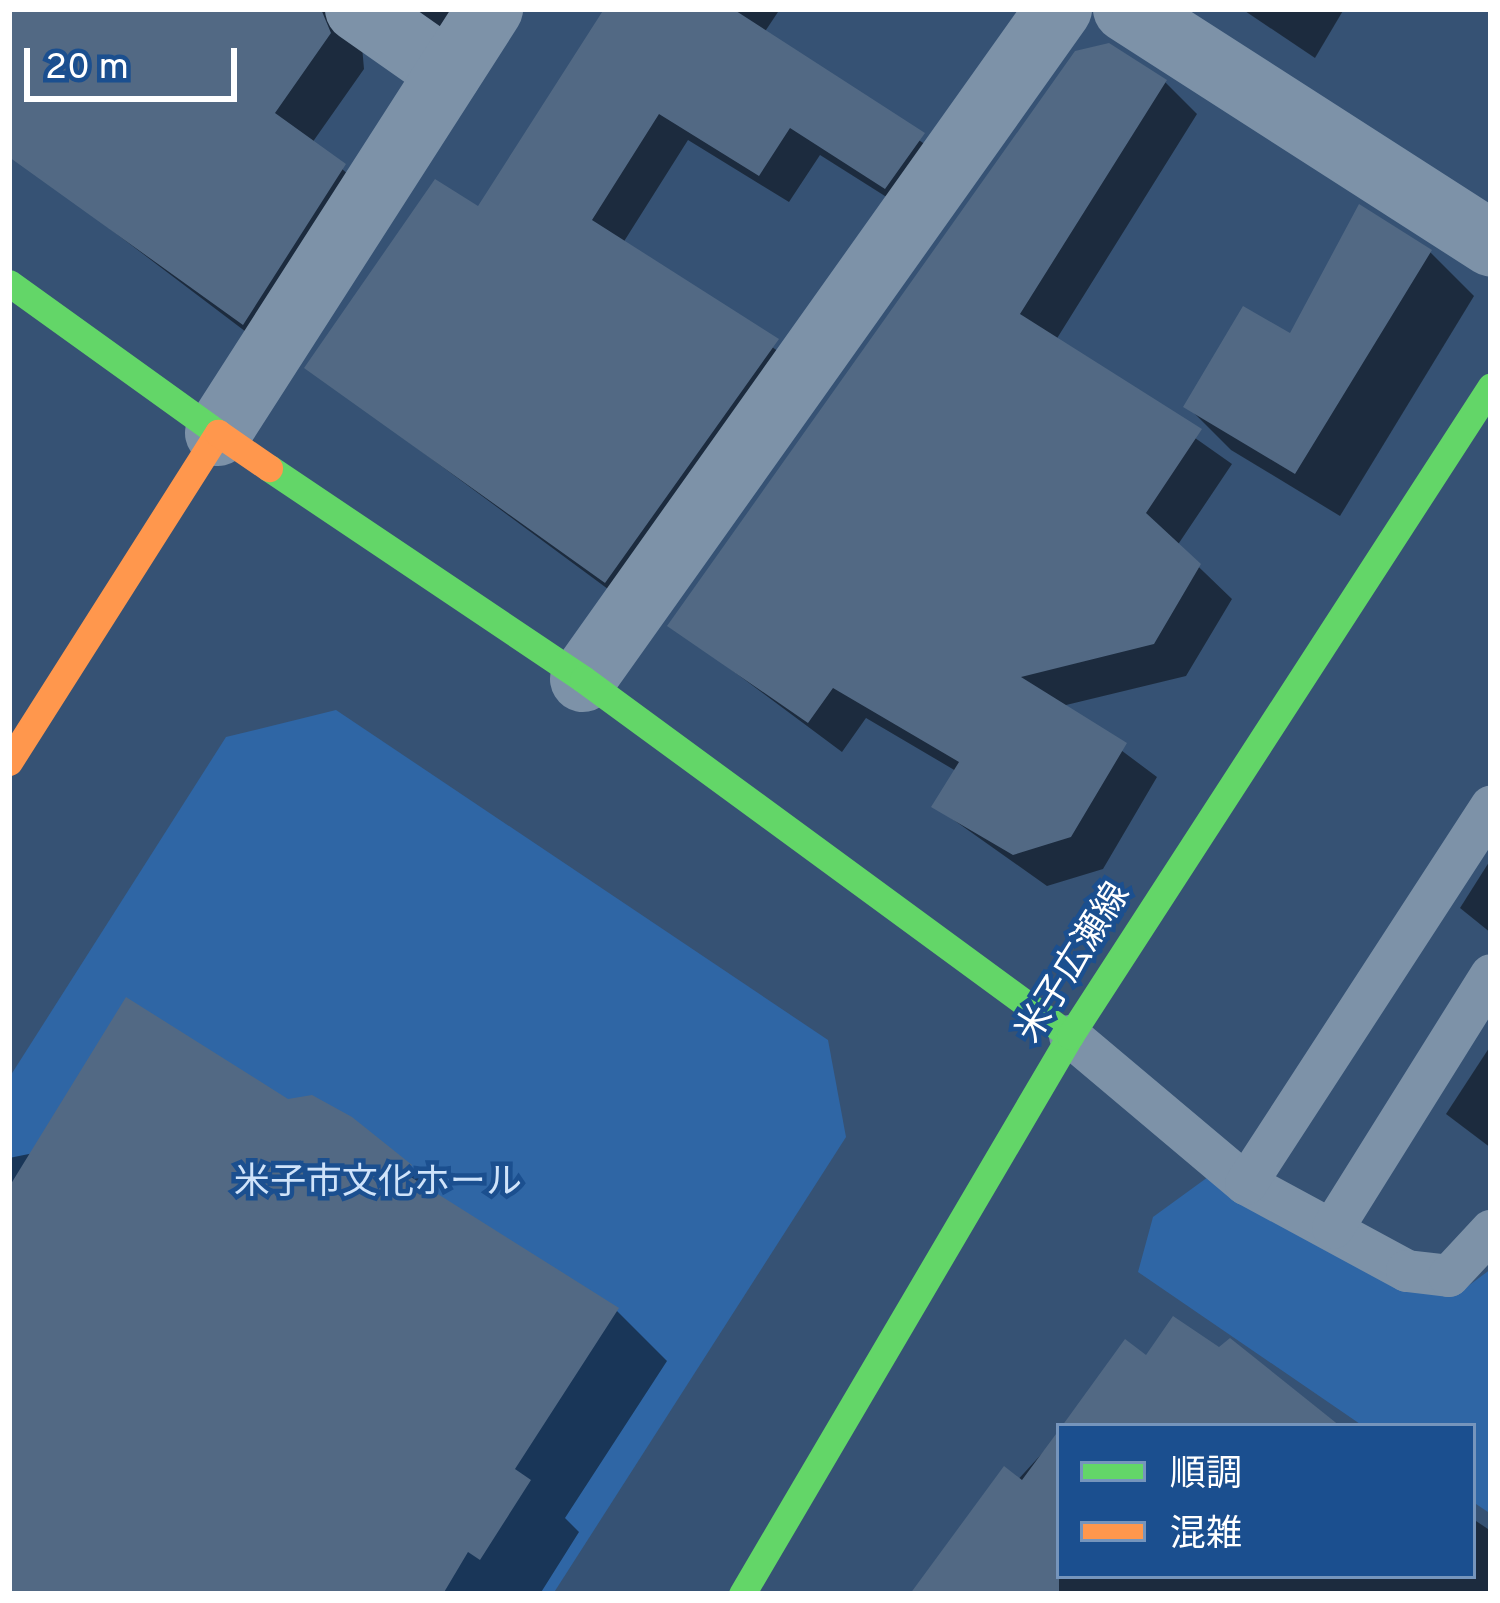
<!DOCTYPE html>
<html>
<head>
<meta charset="utf-8">
<style>
	body { margin:0 }
	#map { position:relative; width:1500px; height:1603px; overflow:hidden; background:#365274; font-family:Overpass,"Noto Sans JP",sans-serif }
	div>[style] { position:absolute }
	.green>* { inset:0; background:#2f66a5 }
	.shadow>* { inset:0; background:#0007 }
	.building>* { inset:0; background:#526984 }
	.lane>* { height:42px; margin:-21px; padding:0 21px; transform-origin:21px; border-radius:21px; background:#7d92a8 }
	.street>* { height:66px; margin:-33px; padding:0 33px; transform-origin:33px; border-radius:33px; background:#7d92a8 }
	.fast>* { height:27px; margin:-13.5px; padding:0 13.5px; transform-origin:13.5px; border-radius:13.5px; background:#63d668 }
	.slow>* { height:27px; margin:-13.5px; padding:0 13.5px; transform-origin:13.5px; border-radius:13.5px; background:#ff974d }
	span { translate:-50% -50%; white-space:nowrap; text-align:center; line-height:1.15; -webkit-text-stroke:9px #1b4f8f; paint-order:stroke }
	.street-label { font-size:36px; color:#fff }
	.park-label { font-size:36px; color:#cfe3fa }
	.frame { position:absolute; inset:0; border:12px solid #fff; pointer-events:none }
	.legend { position:absolute; left:1056px; top:1423px; width:420px; height:156px; box-sizing:border-box; background:#1b4f8f; border:3px solid #7695bc; margin:0; padding:15px 21px; list-style:none; font-size:36px; color:#fff }
	.legend li { display:flex; align-items:center; gap:24px; height:60px }
	.legend b { width:60px; border:3px solid #7695bc }
	.scale { position:absolute; left:24px; top:48px; width:213px; height:54px; box-sizing:border-box; border:6px solid #fff; border-top:0; padding-left:15px; font-size:36px; line-height:42px; white-space:nowrap; color:#fff; -webkit-text-stroke:9px #1b4f8f; paint-order:stroke }
</style>
</head>
<body>
<div id="map">
	<div class="green">
		<div style="clip-path:polygon(336px 710px,828px 1040px,846px 1137px,553px 1594px,9px 1594px,9px 1078px,226px 737px)"></div>
		<div style="clip-path:polygon(1208px 1177px,1460px 1292px,1491px 1269px,1491px 1514px,1473px 1502px,1473px 1426px,1363px 1426px,1138px 1272px,1153px 1217px)"></div>
	</div>
	<div class="shadow">
		<div style="clip-path:polygon(9px 9px,391px 9px,360px 23px,364px 69px,312px 143px,379px 201px,279px 357px,52px 185px,9px 119px)"></div>
		<div style="clip-path:polygon(406px 9px,489px 9px,469px 45px)"></div>
		<div style="clip-path:polygon(607px 9px,780px 9px,764px 33px,952px 163px,915px 215px,820px 155px,789px 202px,688px 140px,623px 243px,805px 370px,635px 609px,310px 369px,479px 210px)"></div>
		<div style="clip-path:polygon(1242px 9px,1344px 9px,1315px 58px)"></div>
		<div style="clip-path:polygon(1165px 82px,1197px 114px,1056px 340px,1232px 464px,1177px 546px,1232px 599px,1186px 676px,1062px 706px,1157px 777px,1103px 869px,1047px 886px,934px 806px,956px 771px,866px 718px,842px 752px,671px 625px)"></div>
		<div style="clip-path:polygon(1430px 252px,1474px 296px,1340px 516px,1231px 450px,1187px 406px)"></div>
		<div style="clip-path:polygon(1491px 859px,1491px 933px,1460px 908px)"></div>
		<div style="clip-path:polygon(1491px 1045px,1491px 1148px,1446px 1114px)"></div>
		<div style="clip-path:polygon(287px 1102px,410px 1167px,446px 1203px,617px 1311px,667px 1361px,565px 1518px,579px 1532px,540px 1594px,9px 1594px,9px 1158px)"></div>
		<div style="clip-path:polygon(1059px 1435px,1059px 1576px,1473px 1576px,1473px 1519px,1491px 1531px,1491px 1594px,913px 1594px)"></div>
	</div>
	<div class="building">
		<div style="clip-path:polygon(9px 9px,321px 9px,331px 33px,275px 113px,346px 164px,243px 325px,9px 157px)"></div>
		<div style="clip-path:polygon(604px 9px,733px 9px,925px 133px,885px 189px,790px 128px,759px 176px,659px 114px,592px 220px,779px 339px,605px 583px,304px 368px,435px 179px,478px 206px)"></div>
		<div style="clip-path:polygon(1109px 43px,1167px 80px,1020px 314px,1202px 429px,1146px 513px,1201px 564px,1154px 644px,1021px 677px,1127px 743px,1071px 837px,1013px 855px,931px 807px,959px 762px,833px 688px,808px 723px,667px 626px,1075px 51px)"></div>
		<div style="clip-path:polygon(1359px 204px,1432px 250px,1295px 474px,1183px 407px,1243px 306px,1290px 333px)"></div>
		<div style="clip-path:polygon(126px 997px,288px 1099px,312px 1095px,352px 1117px,412px 1165px,406px 1174px,619px 1308px,515px 1469px,531px 1480px,480px 1560px,468px 1552px,443px 1594px,9px 1594px,9px 1187px)"></div>
		<div style="clip-path:polygon(1173px 1316px,1219px 1347px,1230px 1338px,1340px 1426px,1062px 1426px,1125px 1339px,1146px 1355px)"></div>
		<div style="clip-path:polygon(1059px 1430px,1059px 1594px,910px 1594px,1004px 1466px,1022px 1480px)"></div>
	</div>
	<div class="lane">
		<div style="left:1070px;top:1036px;width:230px;rotate:40.1deg"></div>
		<div style="left:1246px;top:1184px;width:183px;rotate:28.4deg"></div>
		<div style="left:1407px;top:1271px;width:42px;rotate:6.8deg"></div>
		<div style="left:1449px;top:1276px;width:62px;rotate:-47deg"></div>
		<div style="left:1246px;top:1184px;width:450px;rotate:-57deg"></div>
		<div style="left:1333px;top:1228px;width:298px;rotate:-58deg"></div>
	</div>
	<div class="street">
		<div style="left:358px;top:9px;width:111px;rotate:35.1deg"></div>
		<div style="left:1126px;top:9px;width:434px;rotate:32.7deg"></div>
		<div style="left:218px;top:433px;width:504px;rotate:-57.32deg"></div>
		<div style="left:583px;top:679px;width:822px;rotate:-54.61deg"></div>
	</div>
	<div class="fast">
		<div style="left:9px;top:283px;width:257px;rotate:35.7deg"></div>
		<div style="left:269px;top:468px;width:378px;rotate:33.9deg"></div>
		<div style="left:583px;top:679px;width:604px;rotate:36.24deg"></div>
		<div style="left:742px;top:1594px;width:647px;rotate:-59.55deg"></div>
		<div style="left:1070px;top:1036px;width:774px;rotate:-57.07deg"></div>
	</div>
	<div class="slow">
		<div style="left:9px;top:762px;width:390px;rotate:-57.6deg"></div>
		<div style="left:218px;top:433px;width:62px;rotate:34.5deg"></div>
	</div>
	<div class="street-label">
		<span style="left:1075px;top:964px;rotate:-58deg">米子広瀬線</span>
	</div>
	<div class="park-label">
		<span style="left:378px;top:1185px">米子市文化ホール</span>
	</div>
	<div class="frame"></div>
	<ul class="legend">
	<li><b style="height:15px;background:#63d668"></b>順調</li>
	<li><b style="height:15px;background:#ff974d"></b>混雑</li>
	</ul>
	<div class="scale">20 m</div>
</div>
</body>
</html>
